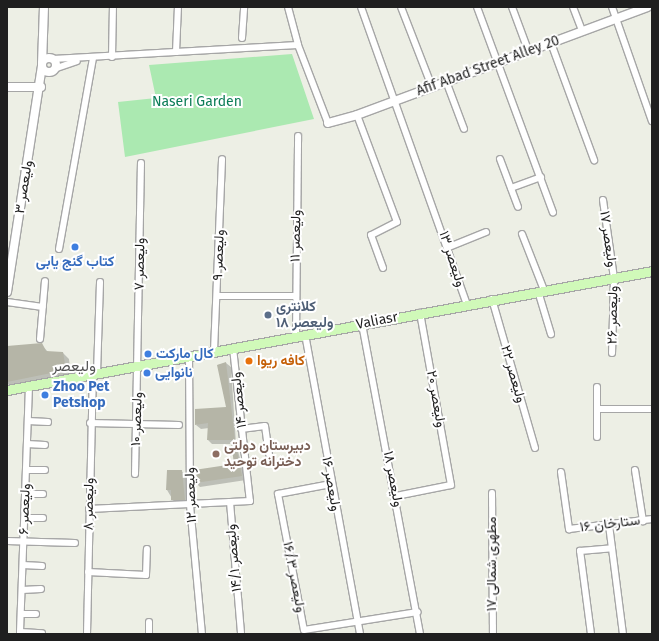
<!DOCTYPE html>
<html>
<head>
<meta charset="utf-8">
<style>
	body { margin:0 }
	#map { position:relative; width:659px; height:641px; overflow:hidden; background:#edefe5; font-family:"Fira Sans",Vazirmatn,sans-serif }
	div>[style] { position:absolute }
	.grass>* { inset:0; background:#abe9b1 }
	.shadow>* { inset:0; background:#0003 }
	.building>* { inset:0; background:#b5b5a7 }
	.roads { filter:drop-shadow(1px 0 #a6a6a6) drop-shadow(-1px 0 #a6a6a6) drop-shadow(0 1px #a6a6a6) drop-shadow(0 -1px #a6a6a6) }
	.minor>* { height:6px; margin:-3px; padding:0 3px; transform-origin:3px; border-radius:3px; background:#fff }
	.tertiary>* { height:8px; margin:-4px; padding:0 4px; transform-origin:4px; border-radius:4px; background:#fff }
	.tertiary>.ring { margin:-4px; padding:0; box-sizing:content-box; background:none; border:8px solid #fff; border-radius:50% }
	.secondary>* { height:9px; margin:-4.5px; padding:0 4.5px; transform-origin:4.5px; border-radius:4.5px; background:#d0f9b9 }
	.dots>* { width:11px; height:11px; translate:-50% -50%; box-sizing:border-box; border:2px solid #fff; border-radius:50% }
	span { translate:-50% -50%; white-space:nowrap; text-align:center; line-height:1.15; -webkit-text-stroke:4px #fff; paint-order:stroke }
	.street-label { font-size:14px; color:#1f1f1f }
	.park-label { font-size:14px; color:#0c7d57 }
	.shop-label { font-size:14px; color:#366cbe; font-weight:700 }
	.left { translate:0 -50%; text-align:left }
	.service-label { font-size:14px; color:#4e5e75; font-weight:700 }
	.food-label { font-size:14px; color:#c56008; font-weight:700 }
	.education-label { font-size:14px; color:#785e54; font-weight:700 }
	.neighbourhood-label { font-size:15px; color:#525252 }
	.frame { position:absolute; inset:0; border:8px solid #1f1f1f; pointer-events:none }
</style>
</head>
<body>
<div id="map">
	<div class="grass">
		<div style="clip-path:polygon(292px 54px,314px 119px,125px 157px,118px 102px,156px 98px,149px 65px)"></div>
	</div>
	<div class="shadow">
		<div style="clip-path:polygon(41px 344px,48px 352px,63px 353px,69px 359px,71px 376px,12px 388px,7px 383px,7px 352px)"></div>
		<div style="clip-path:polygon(226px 363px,231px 367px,236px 444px,246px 480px,200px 487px,196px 483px,235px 465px,232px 444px,212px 444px,208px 440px,209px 428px,201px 429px,196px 425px,227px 408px,218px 365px)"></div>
		<div style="clip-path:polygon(181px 471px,186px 475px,189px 504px,176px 505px,167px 490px)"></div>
	</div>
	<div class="building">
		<div style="clip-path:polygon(42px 343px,46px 351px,63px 352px,66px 370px,7px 382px,7px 346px)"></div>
		<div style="clip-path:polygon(226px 362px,235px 440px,207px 440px,208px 423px,195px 425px,195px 409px,226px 407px,217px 365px)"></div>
		<div style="clip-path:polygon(235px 441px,242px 476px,195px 483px,194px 470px,234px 464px,231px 442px)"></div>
		<div style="clip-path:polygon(167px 470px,182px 470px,185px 500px,171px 500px,171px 490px,166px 490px)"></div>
	</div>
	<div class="roads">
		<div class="minor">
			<div style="left:288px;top:7px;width:39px;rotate:75deg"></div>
			<div style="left:298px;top:45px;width:84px;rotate:69deg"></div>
			<div style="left:361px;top:7px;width:315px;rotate:70.4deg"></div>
			<div style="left:401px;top:7px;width:86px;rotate:68.8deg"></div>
			<div style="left:477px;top:7px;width:219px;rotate:69.7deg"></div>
			<div style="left:512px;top:7px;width:46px;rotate:69.6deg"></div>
			<div style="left:573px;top:7px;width:26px;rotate:69deg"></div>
			<div style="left:612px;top:7px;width:121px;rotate:70.7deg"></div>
			<div style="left:242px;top:38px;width:31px;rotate:-86deg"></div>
			<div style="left:551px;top:43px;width:125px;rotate:69.8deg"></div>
			<div style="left:176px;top:52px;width:45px;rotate:-87.5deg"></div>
			<div style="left:112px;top:57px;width:50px;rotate:-88.9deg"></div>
			<div style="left:53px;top:59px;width:245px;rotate:-3.3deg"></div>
			<div style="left:54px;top:69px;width:24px;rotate:-19deg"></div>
			<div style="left:446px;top:81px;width:51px;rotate:69.4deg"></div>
			<div style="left:357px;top:115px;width:114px;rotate:69.5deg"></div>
			<div style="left:397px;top:222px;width:29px;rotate:153deg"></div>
			<div style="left:371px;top:235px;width:35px;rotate:70deg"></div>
			<div style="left:500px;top:159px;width:51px;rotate:69.4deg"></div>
			<div style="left:511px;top:188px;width:32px;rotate:-20deg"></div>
			<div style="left:603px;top:200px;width:79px;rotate:82deg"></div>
			<div style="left:614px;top:278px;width:75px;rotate:91.5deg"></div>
			<div style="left:522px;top:234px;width:60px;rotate:68.6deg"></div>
			<div style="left:449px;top:247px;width:40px;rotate:-22deg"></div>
			<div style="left:59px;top:249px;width:193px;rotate:-79.9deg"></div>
			<div style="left:538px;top:291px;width:45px;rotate:73.2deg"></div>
			<div style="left:217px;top:296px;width:78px"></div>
			<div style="left:492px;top:299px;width:155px;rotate:73.9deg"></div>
			<div style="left:7px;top:302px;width:36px;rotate:8deg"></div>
			<div style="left:362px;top:324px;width:315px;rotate:79.4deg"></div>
			<div style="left:305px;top:334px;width:305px;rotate:79.6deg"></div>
			<div style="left:296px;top:336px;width:200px;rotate:-89.4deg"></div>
			<div style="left:40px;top:339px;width:58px;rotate:-85.1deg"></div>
			<div style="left:233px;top:348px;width:154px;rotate:83.7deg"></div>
			<div style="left:250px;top:501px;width:20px;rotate:177deg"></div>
			<div style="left:230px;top:502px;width:132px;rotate:85.2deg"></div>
			<div style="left:214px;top:351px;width:192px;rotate:-87.6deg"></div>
			<div style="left:189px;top:355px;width:150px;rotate:89.6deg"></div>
			<div style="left:190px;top:505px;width:130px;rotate:84.7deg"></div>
			<div style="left:97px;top:373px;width:91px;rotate:-88.1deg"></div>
			<div style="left:29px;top:386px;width:246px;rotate:92.1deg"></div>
			<div style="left:20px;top:632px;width:22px;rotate:3deg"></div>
			<div style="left:597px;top:387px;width:50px;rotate:90deg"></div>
			<div style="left:597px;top:409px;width:55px"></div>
			<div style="left:28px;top:421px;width:20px;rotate:3deg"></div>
			<div style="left:90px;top:423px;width:89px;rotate:1.3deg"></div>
			<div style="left:241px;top:429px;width:24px;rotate:-7deg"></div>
			<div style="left:265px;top:426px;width:28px;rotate:82deg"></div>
			<div style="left:27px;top:444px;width:18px;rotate:3deg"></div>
			<div style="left:26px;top:470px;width:19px"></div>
			<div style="left:635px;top:470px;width:52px;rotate:81.1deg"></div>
			<div style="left:561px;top:472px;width:58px;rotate:82deg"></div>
			<div style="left:569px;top:529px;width:84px;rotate:-6.9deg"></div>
			<div style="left:135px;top:474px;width:311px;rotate:-88.9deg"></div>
			<div style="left:331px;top:484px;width:54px;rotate:169.3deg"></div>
			<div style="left:278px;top:494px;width:138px;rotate:79.2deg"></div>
			<div style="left:304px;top:630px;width:115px;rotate:-9deg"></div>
			<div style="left:492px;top:493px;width:141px;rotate:89.6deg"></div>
			<div style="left:25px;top:494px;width:18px"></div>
			<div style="left:396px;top:496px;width:56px;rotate:-11.3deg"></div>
			<div style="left:451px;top:485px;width:175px;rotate:-100.2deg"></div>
			<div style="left:89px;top:509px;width:141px;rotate:-2.8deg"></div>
			<div style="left:25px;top:518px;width:18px"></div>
			<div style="left:609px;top:525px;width:110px;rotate:82.7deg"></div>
			<div style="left:7px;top:541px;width:68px;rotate:1.7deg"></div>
			<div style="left:23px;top:565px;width:19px;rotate:3deg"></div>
			<div style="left:88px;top:572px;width:58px;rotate:3deg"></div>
			<div style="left:146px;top:575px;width:26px;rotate:-88deg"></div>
			<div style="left:22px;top:590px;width:19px;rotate:-3deg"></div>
			<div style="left:21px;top:614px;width:15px"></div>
			<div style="left:87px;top:634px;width:260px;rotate:-88.7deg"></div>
			<div style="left:149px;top:634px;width:12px;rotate:-90deg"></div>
			<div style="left:591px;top:634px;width:84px;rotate:-97.5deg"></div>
			<div style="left:580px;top:551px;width:32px;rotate:-5deg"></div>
		</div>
		<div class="tertiary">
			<div class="ring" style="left:42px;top:58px;width:6px;height:6px"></div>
			<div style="left:42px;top:64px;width:57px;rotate:-88deg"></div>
			<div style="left:7px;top:87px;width:34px"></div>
			<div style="left:328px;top:123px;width:30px;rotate:-15deg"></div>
			<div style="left:357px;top:115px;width:310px;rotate:-20.4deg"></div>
			<div style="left:7px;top:292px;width:229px;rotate:-81.2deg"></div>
		</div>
		<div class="secondary">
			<div style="left:7px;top:390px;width:656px;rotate:-10.45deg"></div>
		</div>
	</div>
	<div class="dots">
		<div style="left:75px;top:247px;background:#3f7fe0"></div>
		<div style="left:268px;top:315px;background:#5c6f8a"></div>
		<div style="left:148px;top:354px;background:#3f7fe0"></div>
		<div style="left:249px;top:361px;background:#e8710a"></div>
		<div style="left:147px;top:373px;background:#3f7fe0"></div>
		<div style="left:45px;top:395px;background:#3f7fe0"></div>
		<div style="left:216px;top:454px;background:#8d6e63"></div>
	</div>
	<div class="street-label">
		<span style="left:488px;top:66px;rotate:-20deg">Afif Abad Street Alley 20</span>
		<span style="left:24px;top:187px;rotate:-81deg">۳ ولیعصر</span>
		<span style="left:296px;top:236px;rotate:-89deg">۱۱ ولیعصر</span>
		<span style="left:608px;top:239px;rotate:82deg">۱۷ ولیعصر</span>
		<span style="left:219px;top:255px;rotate:-88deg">۹ ولیعصر</span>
		<span style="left:452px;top:259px;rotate:72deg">۱۳ ولیعصر</span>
		<span style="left:140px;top:264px;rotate:-89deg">۷ ولیعصر</span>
		<span style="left:613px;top:315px;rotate:-89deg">۲۶ ولیعصر</span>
		<span style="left:377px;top:321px;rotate:-11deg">Valiasr</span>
		<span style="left:513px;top:374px;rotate:74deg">۲۲ ولیعصر</span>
		<span style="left:436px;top:399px;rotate:80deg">۲۰ ولیعصر</span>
		<span style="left:239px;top:400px;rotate:-96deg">۱۴ ولیعصر</span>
		<span style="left:137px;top:419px;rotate:-88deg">۱۰ ولیعصر</span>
		<span style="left:393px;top:479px;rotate:79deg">۱۸ ولیعصر</span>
		<span style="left:331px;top:484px;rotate:80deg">۱۶ ولیعصر</span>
		<span style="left:191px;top:495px;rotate:-92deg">۱۲ ولیعصر</span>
		<span style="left:89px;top:504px;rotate:-89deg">۸ ولیعصر</span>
		<span style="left:25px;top:509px;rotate:-88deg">۶ ولیعصر</span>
		<span style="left:610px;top:524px;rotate:-7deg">۱۶ ستارخان</span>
		<span style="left:234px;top:558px;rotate:-95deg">۱۴/۱ ولیعصر</span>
		<span style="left:492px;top:564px;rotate:-90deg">۱۷ مطهری شمالی</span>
		<span style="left:294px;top:577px;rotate:79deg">۱۶/۳ ولیعصر</span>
	</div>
	<div class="park-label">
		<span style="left:197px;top:102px">Naseri Garden</span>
	</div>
	<div class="shop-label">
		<span style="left:75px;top:262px">کتاب گنج یابی</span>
		<span class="left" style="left:156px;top:354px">کال مارکت</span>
		<span class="left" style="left:155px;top:373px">نانوایی</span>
		<span class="left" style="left:53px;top:395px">Zhoo Pet<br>Petshop</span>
	</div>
	<div class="service-label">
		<span class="left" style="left:276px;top:315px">کلانتری<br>۱۸ ولیعصر</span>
	</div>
	<div class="food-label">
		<span class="left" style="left:257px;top:361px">کافه ریوا</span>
	</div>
	<div class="education-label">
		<span class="left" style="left:224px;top:454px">دبیرستان دولتی<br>دخترانه توحید</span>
	</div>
	<div class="neighbourhood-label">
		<span style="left:74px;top:367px">ولیعصر</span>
	</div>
	<div class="frame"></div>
</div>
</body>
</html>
